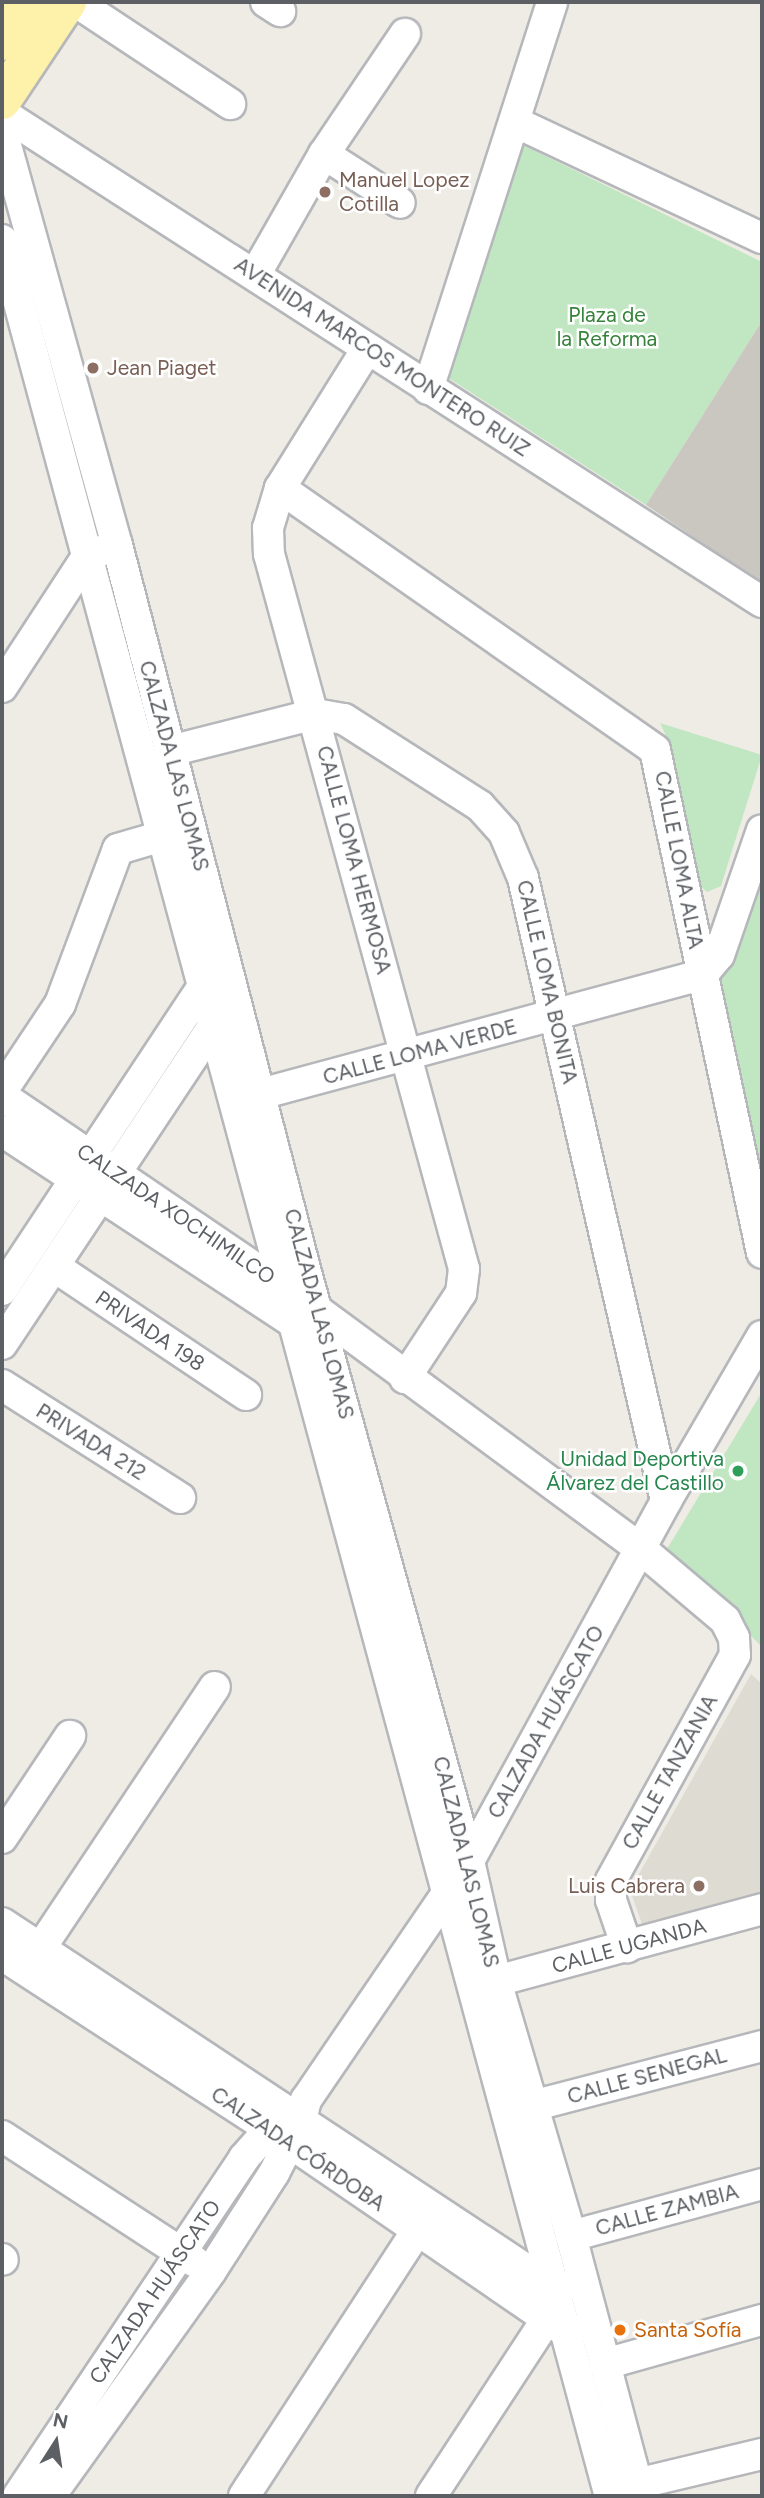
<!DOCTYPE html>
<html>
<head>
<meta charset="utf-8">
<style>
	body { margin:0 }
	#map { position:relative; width:764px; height:2498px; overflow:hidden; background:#eeece4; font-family:Figtree,sans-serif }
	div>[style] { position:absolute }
	.education>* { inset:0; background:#dedbd2 }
	.green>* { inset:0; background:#c1e6c2 }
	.building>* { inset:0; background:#cac7c1 }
	.roads { filter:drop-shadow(2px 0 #b5b7bb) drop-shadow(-2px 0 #b5b7bb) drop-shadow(0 2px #b5b7bb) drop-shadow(0 -2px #b5b7bb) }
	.minor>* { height:30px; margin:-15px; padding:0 15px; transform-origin:15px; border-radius:15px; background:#fff }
	.major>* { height:38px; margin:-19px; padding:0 19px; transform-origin:19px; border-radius:19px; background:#fef1aa }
	.dots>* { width:19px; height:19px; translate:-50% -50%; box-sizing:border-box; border:4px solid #fff; border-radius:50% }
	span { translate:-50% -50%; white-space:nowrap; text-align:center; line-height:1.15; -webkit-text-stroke:5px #fff; paint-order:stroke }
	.education-label { font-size:21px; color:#785e54 }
	.left { translate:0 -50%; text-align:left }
	.right { translate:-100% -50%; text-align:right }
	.park-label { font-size:21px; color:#36823b }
	.street-label { font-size:21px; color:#5c6065 }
	.leisure-label { font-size:21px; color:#27864d }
	.food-label { font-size:21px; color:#c56008 }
	.frame { position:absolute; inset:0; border:4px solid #5c6065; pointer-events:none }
	.north { position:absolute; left:21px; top:2407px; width:70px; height:70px; -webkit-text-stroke:5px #fff; paint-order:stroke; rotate:12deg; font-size:19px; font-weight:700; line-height:28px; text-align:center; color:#5c6065 }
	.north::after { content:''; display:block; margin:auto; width:24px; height:32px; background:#5c6065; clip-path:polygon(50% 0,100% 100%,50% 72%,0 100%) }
</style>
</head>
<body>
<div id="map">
	<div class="education">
		<div style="clip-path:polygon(751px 1674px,762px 1684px,762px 1891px,643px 1927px,630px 1890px)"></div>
	</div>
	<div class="green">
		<div style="clip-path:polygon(519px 143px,762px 262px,762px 321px,646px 505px,444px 375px)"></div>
		<div style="clip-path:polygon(660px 723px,762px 755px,721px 886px,707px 892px,696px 882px,670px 744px)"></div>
		<div style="clip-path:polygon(762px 877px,762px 1221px,715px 981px,732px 957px)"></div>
		<div style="clip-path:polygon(762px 1392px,762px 1647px,667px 1549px)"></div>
	</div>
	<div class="building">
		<div style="clip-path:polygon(762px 321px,762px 583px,646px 505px)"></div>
	</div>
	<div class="roads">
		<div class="minor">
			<div style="left:76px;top:2px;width:185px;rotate:33.5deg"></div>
			<div style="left:266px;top:2px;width:17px;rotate:33deg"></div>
			<div style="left:2px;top:113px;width:904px;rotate:32.76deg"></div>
			<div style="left:515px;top:122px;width:273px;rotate:25.2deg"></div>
			<div style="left:2px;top:131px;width:430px;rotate:74.5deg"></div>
			<div style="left:117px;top:545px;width:748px;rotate:75.44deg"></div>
			<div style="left:305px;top:1269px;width:614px;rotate:74.52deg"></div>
			<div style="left:469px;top:1861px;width:123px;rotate:77.3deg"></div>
			<div style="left:496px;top:1981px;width:266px;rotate:73.6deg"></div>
			<div style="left:571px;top:2236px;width:269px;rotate:75.1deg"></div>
			<div style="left:324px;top:154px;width:90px;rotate:32.8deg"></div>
			<div style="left:2px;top:240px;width:2336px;rotate:74.92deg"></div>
			<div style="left:256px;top:273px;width:137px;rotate:-60.3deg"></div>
			<div style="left:324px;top:154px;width:145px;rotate:-56deg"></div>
			<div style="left:367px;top:349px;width:164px;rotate:122deg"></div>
			<div style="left:280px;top:488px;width:42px;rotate:106.7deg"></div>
			<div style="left:268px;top:528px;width:26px;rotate:88deg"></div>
			<div style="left:269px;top:554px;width:741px;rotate:74.74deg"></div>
			<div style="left:464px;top:1269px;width:24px;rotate:97deg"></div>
			<div style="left:461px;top:1293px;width:102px;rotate:123.4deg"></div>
			<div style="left:428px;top:389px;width:406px;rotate:-72.2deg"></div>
			<div style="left:280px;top:488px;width:457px;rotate:34.9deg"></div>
			<div style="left:655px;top:750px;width:514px;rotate:77.99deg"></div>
			<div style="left:2px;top:687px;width:158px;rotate:-56.9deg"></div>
			<div style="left:88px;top:555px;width:13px;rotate:-18deg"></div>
			<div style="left:170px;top:751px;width:150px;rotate:-14.3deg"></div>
			<div style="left:315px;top:714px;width:29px;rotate:10deg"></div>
			<div style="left:344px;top:719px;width:161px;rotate:32.6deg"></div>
			<div style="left:480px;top:806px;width:36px;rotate:48deg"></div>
			<div style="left:504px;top:833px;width:49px;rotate:67.1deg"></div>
			<div style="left:523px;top:878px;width:639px;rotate:77.07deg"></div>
			<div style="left:2px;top:1091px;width:105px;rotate:-56.3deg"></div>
			<div style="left:60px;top:1004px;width:165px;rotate:-69.5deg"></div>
			<div style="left:118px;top:849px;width:68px;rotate:-16.3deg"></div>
			<div style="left:260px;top:1094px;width:458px;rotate:-15.1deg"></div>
			<div style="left:702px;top:975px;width:26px;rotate:-50deg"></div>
			<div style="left:719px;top:955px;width:132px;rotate:-71deg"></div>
			<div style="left:2px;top:1096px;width:382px;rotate:34.2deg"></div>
			<div style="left:318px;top:1311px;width:401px;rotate:36.4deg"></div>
			<div style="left:641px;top:1549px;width:110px;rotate:40.2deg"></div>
			<div style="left:725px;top:1620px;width:20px;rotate:63deg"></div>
			<div style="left:734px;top:1638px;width:17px;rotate:87deg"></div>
			<div style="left:735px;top:1655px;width:258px;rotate:118.8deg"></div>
			<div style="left:611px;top:1881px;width:19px;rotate:90deg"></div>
			<div style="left:611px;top:1900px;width:50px;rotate:71.2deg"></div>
			<div style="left:2px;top:1131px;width:359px;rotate:33.3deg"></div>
			<div style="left:55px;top:1267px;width:230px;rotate:33.8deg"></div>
			<div style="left:2px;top:1290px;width:377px;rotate:-56.5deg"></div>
			<div style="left:2px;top:1344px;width:395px;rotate:-56.4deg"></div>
			<div style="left:2px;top:1385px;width:211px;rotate:32.4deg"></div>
			<div style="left:2px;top:1838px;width:123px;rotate:-56.3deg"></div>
			<div style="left:2px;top:1923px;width:662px;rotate:33.47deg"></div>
			<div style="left:554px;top:2288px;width:8px;rotate:-7deg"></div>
			<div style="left:40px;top:1949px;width:315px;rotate:-56.3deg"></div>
			<div style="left:2px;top:1955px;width:320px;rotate:33deg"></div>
			<div style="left:270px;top:2129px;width:359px;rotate:34.4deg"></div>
			<div style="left:566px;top:2332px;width:7px;rotate:-16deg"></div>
			<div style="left:496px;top:1981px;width:276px;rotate:-15.1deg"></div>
			<div style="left:532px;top:2106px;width:238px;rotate:-14.6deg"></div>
			<div style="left:2px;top:2136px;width:230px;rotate:33.1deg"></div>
			<div style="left:571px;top:2236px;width:198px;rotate:-15.2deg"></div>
			<div style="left:2px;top:2259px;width:1px;rotate:45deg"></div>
			<div style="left:605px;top:2364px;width:163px;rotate:-15.7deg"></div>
			<div style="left:636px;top:2484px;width:130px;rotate:-13.4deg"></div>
			<div style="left:18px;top:2496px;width:407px;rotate:-56.2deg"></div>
			<div style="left:244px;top:2158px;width:57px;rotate:-48.5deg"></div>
			<div style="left:50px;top:2496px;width:277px;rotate:-54.4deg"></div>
			<div style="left:211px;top:2271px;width:117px;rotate:-57.3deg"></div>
			<div style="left:274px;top:2173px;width:59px;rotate:-63deg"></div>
			<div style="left:301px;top:2120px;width:21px;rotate:-76deg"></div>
			<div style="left:306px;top:2100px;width:289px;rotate:-55.7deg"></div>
			<div style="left:469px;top:1861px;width:410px;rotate:-61.3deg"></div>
			<div style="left:666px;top:1501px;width:191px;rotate:-59.8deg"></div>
			<div style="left:244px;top:2496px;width:337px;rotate:-56.9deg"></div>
			<div style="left:431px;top:2496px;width:212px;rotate:-56.8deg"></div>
		</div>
		<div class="major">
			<div style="left:2px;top:41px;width:46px;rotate:-57.3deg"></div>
			<div style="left:2px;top:100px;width:118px;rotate:-56.4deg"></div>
		</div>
	</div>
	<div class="dots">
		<div style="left:325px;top:192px;background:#8d6e63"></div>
		<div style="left:93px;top:368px;background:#8d6e63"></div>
		<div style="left:738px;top:1471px;background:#2e9e5b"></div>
		<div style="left:699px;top:1886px;background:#8d6e63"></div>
		<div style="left:620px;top:2330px;background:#e8710a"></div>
	</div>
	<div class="education-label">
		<span class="left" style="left:339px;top:192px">Manuel Lopez<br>Cotilla</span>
		<span class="left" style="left:107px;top:368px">Jean Piaget</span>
		<span class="right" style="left:685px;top:1886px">Luis Cabrera</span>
	</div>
	<div class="park-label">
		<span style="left:607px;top:327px">Plaza de<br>la Reforma</span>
	</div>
	<div class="street-label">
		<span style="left:382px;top:357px;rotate:33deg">AVENIDA MARCOS MONTERO RUIZ</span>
		<span style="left:174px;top:766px;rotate:75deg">CALZADA LAS LOMAS</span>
		<span style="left:354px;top:860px;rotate:75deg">CALLE LOMA HERMOSA</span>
		<span style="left:679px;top:860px;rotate:79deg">CALLE LOMA ALTA</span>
		<span style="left:547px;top:982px;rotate:77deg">CALLE LOMA BONITA</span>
		<span style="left:420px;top:1052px;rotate:-15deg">CALLE LOMA VERDE</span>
		<span style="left:176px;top:1214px;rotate:34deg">CALZADA XOCHIMILCO</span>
		<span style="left:319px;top:1314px;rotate:75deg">CALZADA LAS LOMAS</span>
		<span style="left:150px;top:1331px;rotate:34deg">PRIVADA 198</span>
		<span style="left:91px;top:1442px;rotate:32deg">PRIVADA 212</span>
		<span style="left:546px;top:1722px;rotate:-61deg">CALZADA HUÁSCATO</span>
		<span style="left:670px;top:1772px;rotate:-61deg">CALLE TANZANIA</span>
		<span style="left:466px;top:1862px;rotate:76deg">CALZADA LAS LOMAS</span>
		<span style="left:629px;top:1946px;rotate:-15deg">CALLE UGANDA</span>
		<span style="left:647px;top:2076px;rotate:-15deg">CALLE SENEGAL</span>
		<span style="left:298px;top:2149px;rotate:34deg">CALZADA CÓRDOBA</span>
		<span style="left:667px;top:2210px;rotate:-15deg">CALLE ZAMBIA</span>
		<span style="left:155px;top:2292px;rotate:-56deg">CALZADA HUÁSCATO</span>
	</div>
	<div class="leisure-label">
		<span class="right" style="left:724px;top:1471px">Unidad Deportiva<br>Álvarez del Castillo</span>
	</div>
	<div class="food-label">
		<span class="left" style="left:634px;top:2330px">Santa Sofía</span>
	</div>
	<div class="frame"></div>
	<div class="north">N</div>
</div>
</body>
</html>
